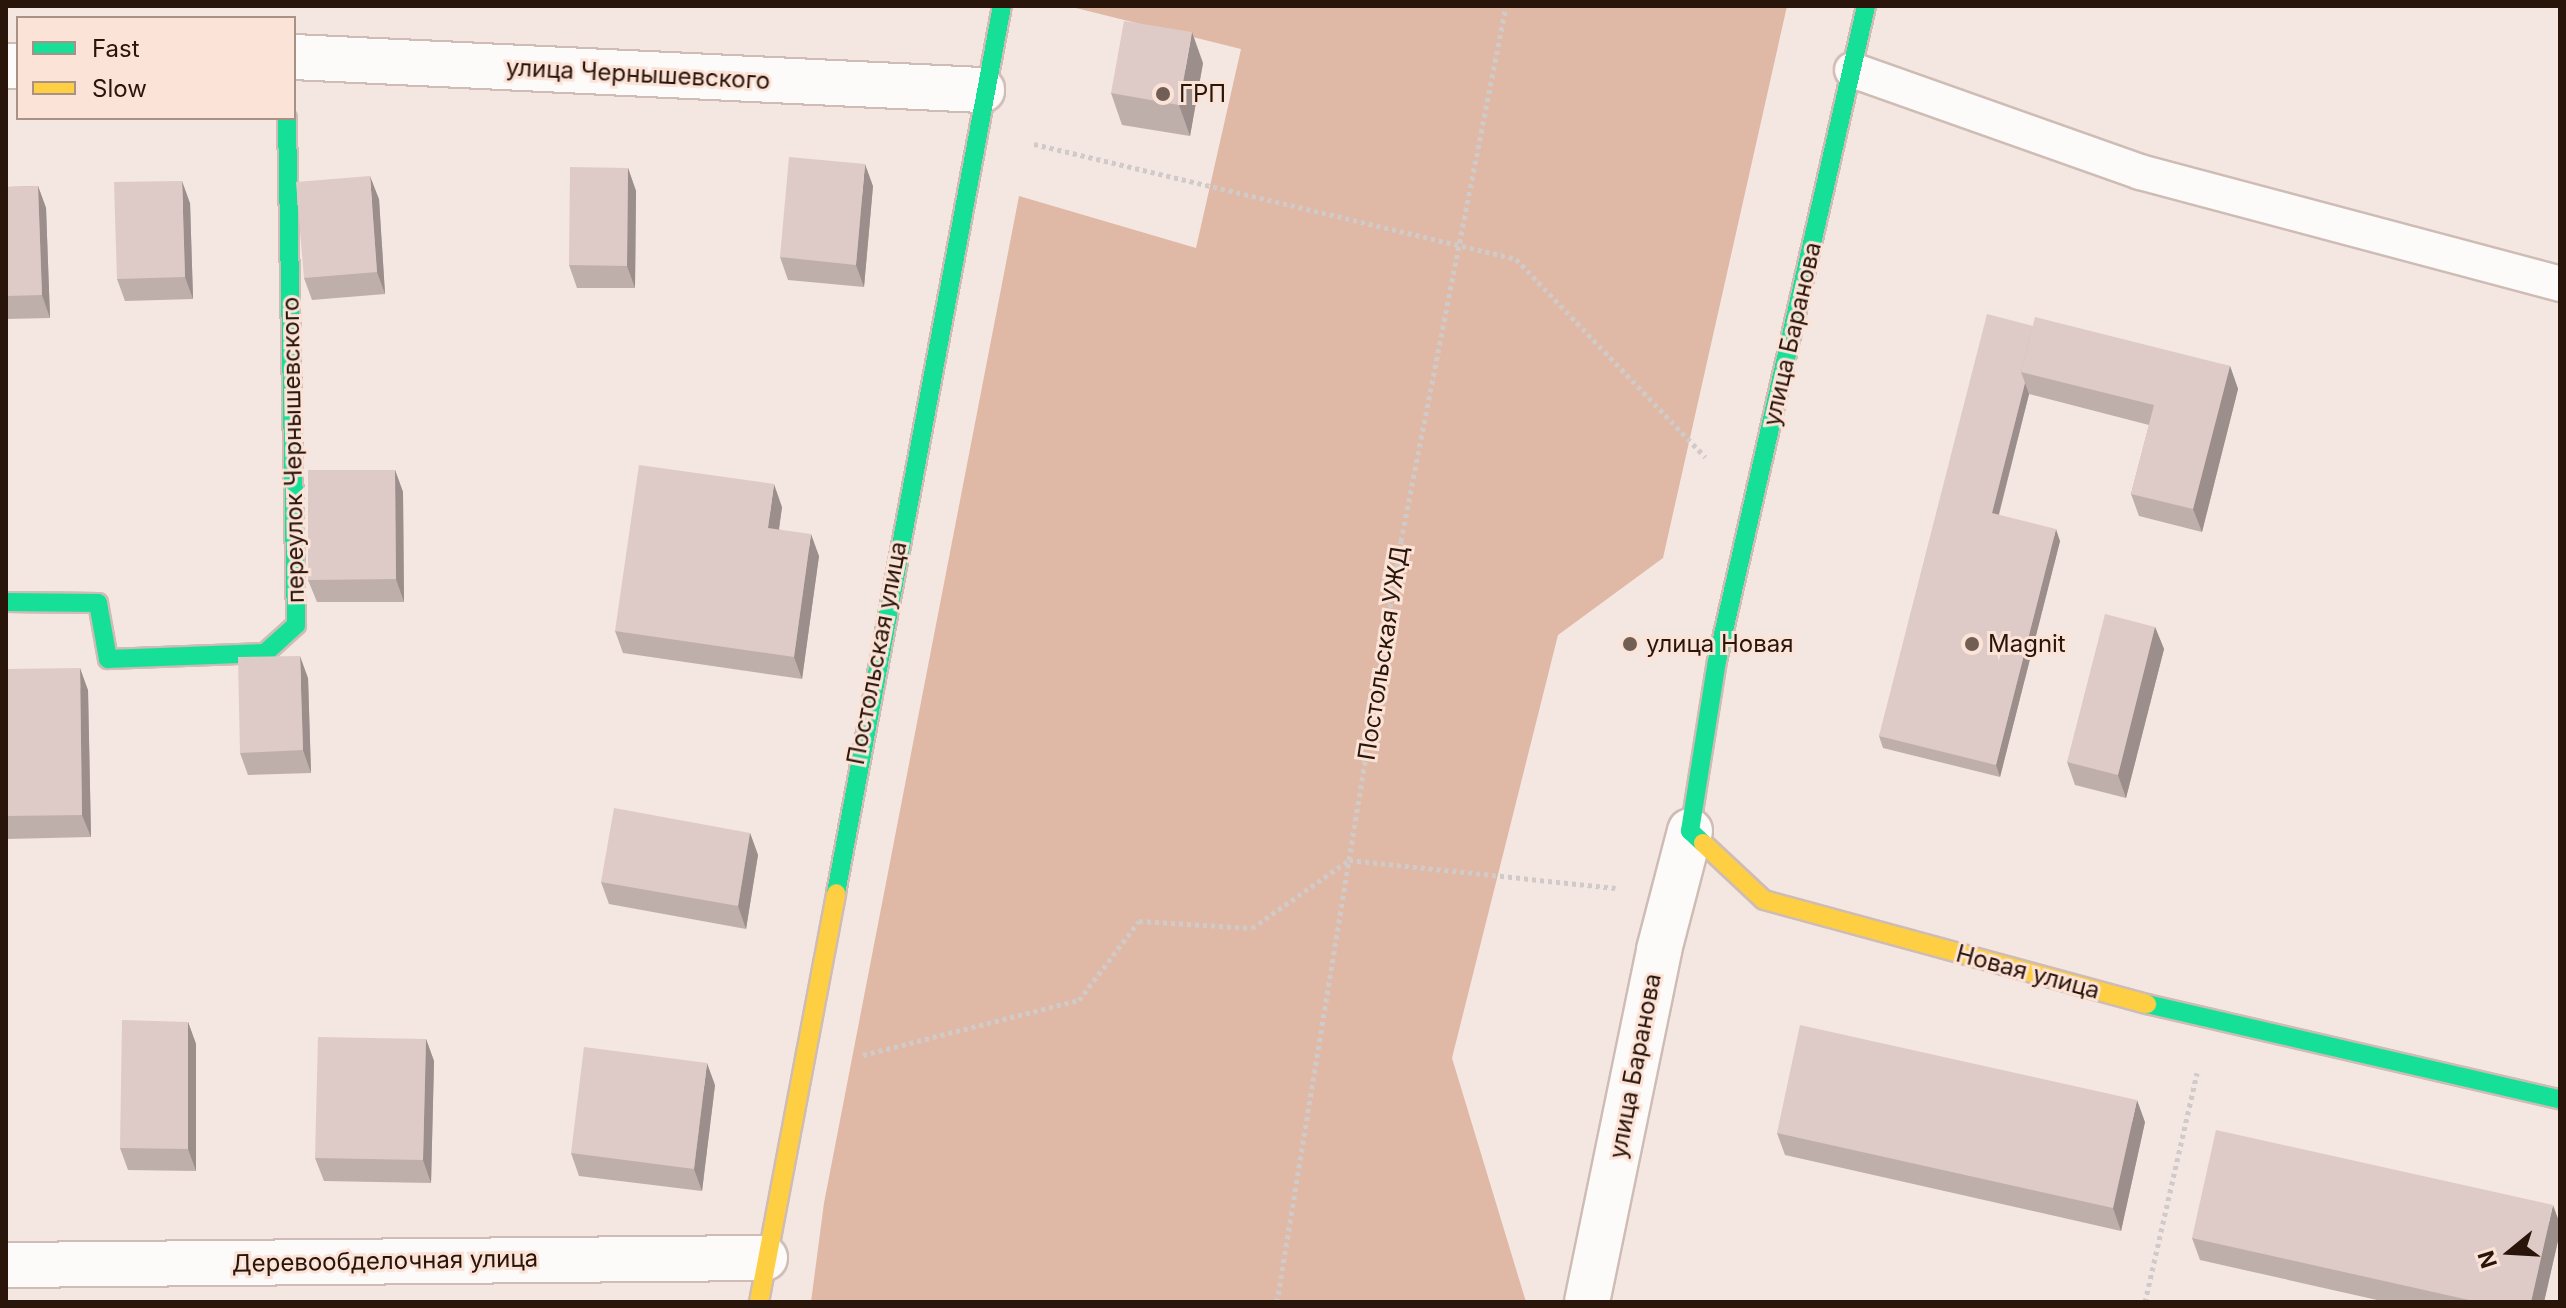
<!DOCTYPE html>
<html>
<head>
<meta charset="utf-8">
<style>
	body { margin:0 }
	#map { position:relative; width:2566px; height:1308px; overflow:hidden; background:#f4e6e0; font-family:Inter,sans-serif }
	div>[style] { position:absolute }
	.forest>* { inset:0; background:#e0b8a6 }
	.path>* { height:5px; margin-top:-2.5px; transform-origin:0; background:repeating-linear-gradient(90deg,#d0cac8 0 4px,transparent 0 8px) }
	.roads { filter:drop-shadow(2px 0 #cebcb5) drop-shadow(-2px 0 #cebcb5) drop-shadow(0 2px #cebcb5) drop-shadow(0 -2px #cebcb5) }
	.lane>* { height:34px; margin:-17px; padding:0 17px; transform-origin:17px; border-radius:17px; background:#fdfbfa }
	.street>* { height:44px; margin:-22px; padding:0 22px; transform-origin:22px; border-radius:22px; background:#fdfbfa }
	.fast>* { height:18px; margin:-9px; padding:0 9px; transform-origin:9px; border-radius:9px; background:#16e098 }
	.slow>* { height:18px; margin:-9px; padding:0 9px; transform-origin:9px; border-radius:9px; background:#ffcf43 }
	.wall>* { inset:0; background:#bfafab }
	.shaded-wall>* { inset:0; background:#9b8e8b }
	.building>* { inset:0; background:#decbc7 }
	.dots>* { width:22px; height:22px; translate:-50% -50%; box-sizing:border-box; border:4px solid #fce3d8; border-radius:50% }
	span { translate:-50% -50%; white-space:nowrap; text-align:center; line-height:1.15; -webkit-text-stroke:6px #fce3d8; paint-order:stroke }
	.street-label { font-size:24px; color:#2a150a }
	.poi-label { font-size:24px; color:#2a150a }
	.left { translate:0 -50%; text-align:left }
	.frame { position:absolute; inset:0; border:8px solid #2a150a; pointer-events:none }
	.legend { position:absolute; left:16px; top:16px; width:280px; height:104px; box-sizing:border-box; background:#fce3d8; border:2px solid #a89186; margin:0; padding:10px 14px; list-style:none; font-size:24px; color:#2a150a }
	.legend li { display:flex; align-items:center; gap:16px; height:40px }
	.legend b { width:40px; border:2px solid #a89186 }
	.north { position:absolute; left:2470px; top:1212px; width:80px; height:80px; -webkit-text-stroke:6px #fce3d8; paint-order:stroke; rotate:252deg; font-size:22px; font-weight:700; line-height:32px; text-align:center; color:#2a150a }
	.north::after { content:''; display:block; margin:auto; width:28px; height:36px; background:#2a150a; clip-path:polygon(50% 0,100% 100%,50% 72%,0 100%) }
</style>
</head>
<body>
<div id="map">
	<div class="forest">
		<div style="clip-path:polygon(1068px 6px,1787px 6px,1663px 558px,1558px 635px,1452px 1058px,1526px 1302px,811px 1302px,824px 1203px,1019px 196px,1196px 248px,1241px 49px)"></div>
	</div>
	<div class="path">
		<div style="left:1034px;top:144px;width:496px;rotate:13.4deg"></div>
		<div style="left:1516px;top:259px;width:274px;rotate:46.3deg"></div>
		<div style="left:863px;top:1055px;width:223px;rotate:-14.3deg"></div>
		<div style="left:1079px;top:1000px;width:99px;rotate:-52.8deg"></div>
		<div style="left:1139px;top:921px;width:113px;rotate:3.5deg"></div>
		<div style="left:1252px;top:928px;width:118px;rotate:-35deg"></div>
		<div style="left:1349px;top:860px;width:268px;rotate:6deg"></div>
		<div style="left:1277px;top:1302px;width:771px;rotate:-80.75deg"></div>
		<div style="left:1401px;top:541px;width:545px;rotate:-78.9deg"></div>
		<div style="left:2145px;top:1302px;width:235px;rotate:-77.2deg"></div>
	</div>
	<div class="roads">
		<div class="lane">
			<div style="left:1852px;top:70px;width:306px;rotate:19.5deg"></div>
			<div style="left:2140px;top:172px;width:435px;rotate:14.9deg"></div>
		</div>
		<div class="street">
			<div style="left:294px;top:57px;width:689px;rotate:2.75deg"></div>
			<div style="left:6px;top:66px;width:12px"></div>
			<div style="left:6px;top:1265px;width:759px;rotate:-0.53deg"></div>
			<div style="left:1587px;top:1302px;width:359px;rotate:-78.4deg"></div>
			<div style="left:1659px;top:950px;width:123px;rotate:-75.4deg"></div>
		</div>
		<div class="fast">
			<div style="left:6px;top:602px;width:92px;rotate:0.6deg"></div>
			<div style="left:98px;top:603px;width:57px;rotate:79.9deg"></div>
			<div style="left:108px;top:659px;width:157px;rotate:-2.2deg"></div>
			<div style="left:265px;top:653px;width:42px;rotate:-42.1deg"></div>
			<div style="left:296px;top:625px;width:507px;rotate:-91.02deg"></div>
			<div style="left:1703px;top:843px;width:18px;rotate:-137deg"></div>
			<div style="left:1690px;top:831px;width:172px;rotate:-81deg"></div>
			<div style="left:1717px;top:661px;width:672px;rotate:-77.18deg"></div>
			<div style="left:836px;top:893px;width:902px;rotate:-79.4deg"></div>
			<div style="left:2147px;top:1004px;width:424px;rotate:13deg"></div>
		</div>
		<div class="slow">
			<div style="left:1703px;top:843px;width:83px;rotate:43.1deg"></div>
			<div style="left:1764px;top:900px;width:397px;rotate:15.2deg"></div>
			<div style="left:759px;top:1302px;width:416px;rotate:-79.3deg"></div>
		</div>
	</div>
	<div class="wall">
		<div style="clip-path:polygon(1203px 63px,1190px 136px,1122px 125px,1111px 93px)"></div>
		<div style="clip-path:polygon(628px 168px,636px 191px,635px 288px,577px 288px,569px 265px)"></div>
		<div style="clip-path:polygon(38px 186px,46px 208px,50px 318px,6px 319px,6px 187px)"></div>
		<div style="clip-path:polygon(873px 186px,864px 287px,788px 280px,780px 257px)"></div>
		<div style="clip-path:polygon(379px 199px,385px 294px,312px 300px,304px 278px)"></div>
		<div style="clip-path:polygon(190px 203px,193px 299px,125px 301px,117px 279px)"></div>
		<div style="clip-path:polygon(2033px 326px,2230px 366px,2238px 389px,2202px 532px,2139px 516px,2131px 494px,2149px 425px,2029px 394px,1999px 515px,2060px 541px,2000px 777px,1883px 748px,1879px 736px)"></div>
		<div style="clip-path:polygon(395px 470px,403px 492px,404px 602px,317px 602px,308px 580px)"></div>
		<div style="clip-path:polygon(782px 507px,779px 529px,819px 556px,802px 679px,623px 653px,615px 631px)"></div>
		<div style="clip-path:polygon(2155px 627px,2164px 649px,2126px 798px,2075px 785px,2067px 762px)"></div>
		<div style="clip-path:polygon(6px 669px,88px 690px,91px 837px,6px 839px)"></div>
		<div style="clip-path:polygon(308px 678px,311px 773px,248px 775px,240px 753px)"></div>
		<div style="clip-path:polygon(750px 833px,758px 855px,746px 929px,609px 904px,601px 882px)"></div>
		<div style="clip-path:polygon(188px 1022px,196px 1044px,196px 1171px,128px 1170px,120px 1148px)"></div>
		<div style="clip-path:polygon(426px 1039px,434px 1061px,431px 1183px,324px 1181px,315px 1158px)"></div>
		<div style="clip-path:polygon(715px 1085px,702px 1191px,579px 1176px,571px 1153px)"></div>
		<div style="clip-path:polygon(2145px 1122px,2121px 1231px,1785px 1155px,1777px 1133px)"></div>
		<div style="clip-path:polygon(2560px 1224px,2560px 1232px,2544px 1302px,2386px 1302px,2200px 1260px,2192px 1238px)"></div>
	</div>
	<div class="shaded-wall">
		<div style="clip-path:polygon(1192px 32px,1203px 63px,1190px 136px,1179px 105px)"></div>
		<div style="clip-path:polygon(865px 164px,873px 186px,864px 287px,856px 265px)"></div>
		<div style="clip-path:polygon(628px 168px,636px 191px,635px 288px,627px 266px)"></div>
		<div style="clip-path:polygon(370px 176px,379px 199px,385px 294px,377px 272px)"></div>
		<div style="clip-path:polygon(182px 181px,190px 203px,193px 299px,185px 277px)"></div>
		<div style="clip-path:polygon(38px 186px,46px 208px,50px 318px,42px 295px)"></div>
		<div style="clip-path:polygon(2230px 366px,2238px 389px,2202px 532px,2193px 509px)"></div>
		<div style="clip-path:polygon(2025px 383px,2029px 394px,1996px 525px,1992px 513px)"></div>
		<div style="clip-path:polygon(395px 470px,403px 492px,404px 602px,396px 579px)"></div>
		<div style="clip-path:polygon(774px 484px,782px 507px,776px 550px,768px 528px)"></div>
		<div style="clip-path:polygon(2056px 529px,2060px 541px,2000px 777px,1996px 765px)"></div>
		<div style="clip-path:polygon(811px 534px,819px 556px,802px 679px,794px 657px)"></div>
		<div style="clip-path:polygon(2155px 627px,2164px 649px,2126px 798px,2118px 775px)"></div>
		<div style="clip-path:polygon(300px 656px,308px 678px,311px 773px,303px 750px)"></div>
		<div style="clip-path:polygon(80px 668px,88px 690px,91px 837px,82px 815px)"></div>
		<div style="clip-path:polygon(750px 833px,758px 855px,746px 929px,738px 906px)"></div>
		<div style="clip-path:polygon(188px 1022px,196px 1044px,196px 1171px,188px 1149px)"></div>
		<div style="clip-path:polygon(426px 1039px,434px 1061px,431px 1183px,423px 1160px)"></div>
		<div style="clip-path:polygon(707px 1063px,715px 1085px,702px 1191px,694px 1169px)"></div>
		<div style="clip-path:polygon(2137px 1100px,2145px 1122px,2121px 1231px,2113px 1208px)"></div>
		<div style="clip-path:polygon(2553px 1205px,2560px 1224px,2560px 1232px,2544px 1302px,2531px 1302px)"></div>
	</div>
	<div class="building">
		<div style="clip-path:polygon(1124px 21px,1192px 32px,1179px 105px,1111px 93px)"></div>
		<div style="clip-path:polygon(789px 157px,865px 164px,856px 265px,780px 257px)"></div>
		<div style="clip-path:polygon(570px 167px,628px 168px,627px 266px,569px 265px)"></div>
		<div style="clip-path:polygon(370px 176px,377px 272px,304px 278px,296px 182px)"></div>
		<div style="clip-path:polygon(182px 181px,185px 277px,117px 279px,114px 182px)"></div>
		<div style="clip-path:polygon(38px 186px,42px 295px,6px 296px,6px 187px)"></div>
		<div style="clip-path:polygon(1987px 314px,2033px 326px,2021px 372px,2025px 383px,1992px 513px,2056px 529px,1996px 765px,1879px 736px)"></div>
		<div style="clip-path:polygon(2035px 317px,2230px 366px,2193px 509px,2131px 494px,2154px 405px,2021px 372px)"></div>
		<div style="clip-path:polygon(639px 465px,774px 484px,768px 528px,811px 534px,794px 657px,615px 631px)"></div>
		<div style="clip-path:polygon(308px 470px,395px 470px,396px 579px,308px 580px)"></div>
		<div style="clip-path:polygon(2105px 614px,2155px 627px,2118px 775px,2067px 762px)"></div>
		<div style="clip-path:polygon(300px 656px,303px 750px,240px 753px,238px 657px)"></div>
		<div style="clip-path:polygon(80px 668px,82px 815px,6px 816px,6px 669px)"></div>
		<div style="clip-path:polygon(614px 808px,750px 833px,738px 906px,601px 882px)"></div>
		<div style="clip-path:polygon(122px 1020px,188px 1022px,188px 1149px,120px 1148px)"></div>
		<div style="clip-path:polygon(1800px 1025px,2137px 1100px,2113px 1208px,1777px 1133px)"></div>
		<div style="clip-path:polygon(318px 1037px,426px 1039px,423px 1160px,315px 1158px)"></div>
		<div style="clip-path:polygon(584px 1047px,707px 1063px,694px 1169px,571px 1153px)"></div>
		<div style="clip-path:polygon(2216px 1130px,2553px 1205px,2531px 1302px,2478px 1302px,2192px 1238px)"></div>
	</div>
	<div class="dots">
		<div style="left:1163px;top:94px;background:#715e55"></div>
		<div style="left:1630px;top:644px;background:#715e55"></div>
		<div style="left:1972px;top:644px;background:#715e55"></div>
	</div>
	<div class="street-label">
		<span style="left:638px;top:74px;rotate:3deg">улица Чернышевского</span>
		<span style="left:1792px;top:334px;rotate:-77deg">улица Баранова</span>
		<span style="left:293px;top:450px;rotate:-91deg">переулок Чернышевского</span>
		<span style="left:877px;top:653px;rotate:-79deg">Постольская улица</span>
		<span style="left:1383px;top:653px;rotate:-81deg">Постольская УЖД</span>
		<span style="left:2028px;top:972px;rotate:15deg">Новая улица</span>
		<span style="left:1635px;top:1066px;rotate:-79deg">улица Баранова</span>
		<span style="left:385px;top:1261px;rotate:-1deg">Деревообделочная улица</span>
	</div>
	<div class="poi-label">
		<span class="left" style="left:1179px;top:94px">ГРП</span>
		<span class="left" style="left:1646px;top:644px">улица Новая</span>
		<span class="left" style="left:1988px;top:644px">Magnit</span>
	</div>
	<div class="frame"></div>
	<ul class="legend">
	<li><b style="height:10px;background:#16e098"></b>Fast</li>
	<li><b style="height:10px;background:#ffcf43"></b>Slow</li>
	</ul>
	<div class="north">N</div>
</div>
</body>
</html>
